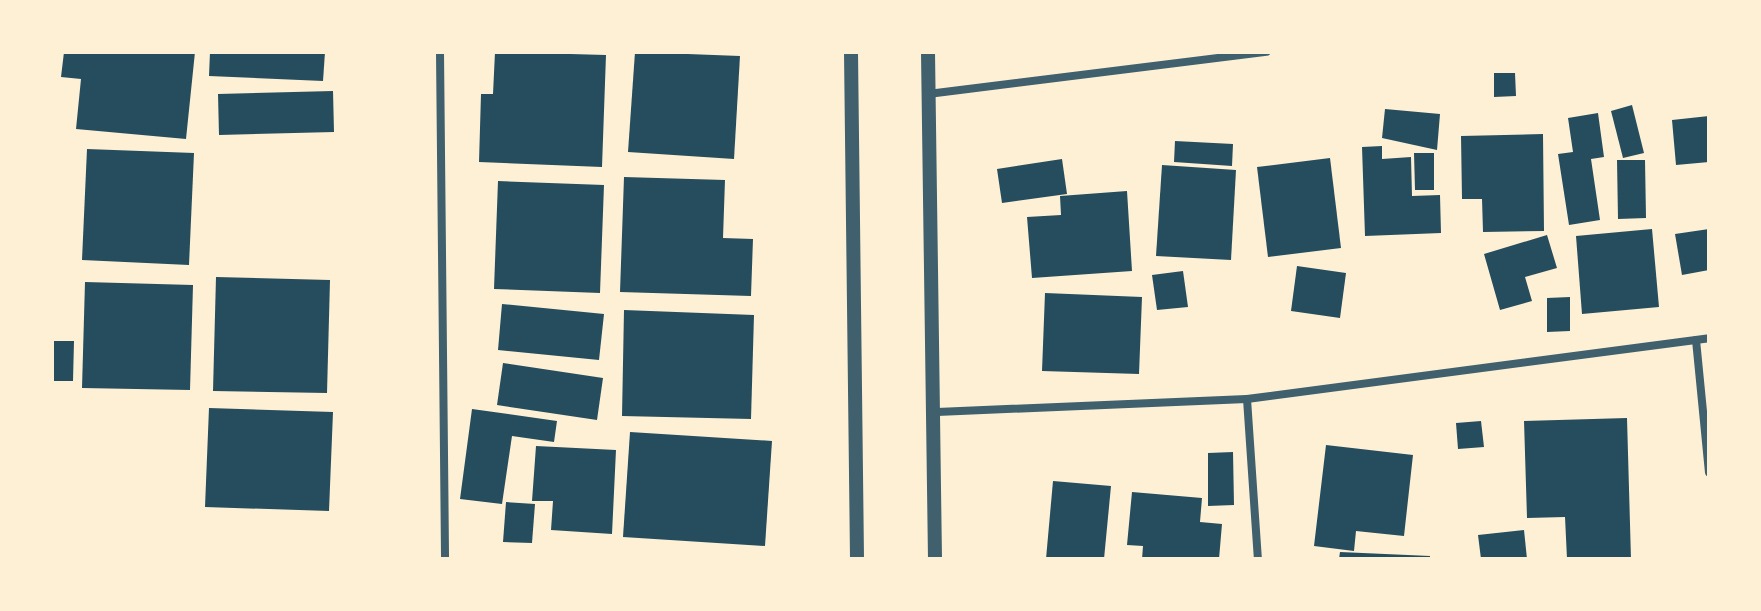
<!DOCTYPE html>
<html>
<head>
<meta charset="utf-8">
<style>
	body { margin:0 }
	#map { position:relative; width:1761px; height:611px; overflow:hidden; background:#fdf0d5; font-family:Merriweather,serif }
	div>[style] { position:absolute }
	.building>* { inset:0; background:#264d5e }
	.minor>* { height:8px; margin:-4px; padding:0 4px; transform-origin:4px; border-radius:4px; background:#3f606c }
	.tertiary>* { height:14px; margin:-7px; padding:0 7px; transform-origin:7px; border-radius:7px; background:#3f606c }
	span { translate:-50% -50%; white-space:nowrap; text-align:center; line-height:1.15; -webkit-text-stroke:6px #fdf0d5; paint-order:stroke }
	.frame { position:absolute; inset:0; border:54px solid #fdf0d5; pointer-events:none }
</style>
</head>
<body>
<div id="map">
	<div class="building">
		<div style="clip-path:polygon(64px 52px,195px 52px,186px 139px,76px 129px,81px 79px,61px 77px)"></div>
		<div style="clip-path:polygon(210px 52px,325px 52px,323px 81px,209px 76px)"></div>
		<div style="clip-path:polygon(495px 52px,606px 55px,602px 167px,479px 162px,481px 94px,493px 94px)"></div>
		<div style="clip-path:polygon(635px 52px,740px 56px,734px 159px,628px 152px)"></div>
		<div style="clip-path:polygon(1494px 73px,1515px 73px,1516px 96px,1494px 97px)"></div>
		<div style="clip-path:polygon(333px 91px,334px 132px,219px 135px,218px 94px)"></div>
		<div style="clip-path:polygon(1632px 105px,1644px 153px,1623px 158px,1611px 111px)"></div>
		<div style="clip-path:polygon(1385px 109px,1440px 114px,1437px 150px,1382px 138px)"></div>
		<div style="clip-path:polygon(1598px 113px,1604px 157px,1591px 159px,1600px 220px,1569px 225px,1558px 154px,1573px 152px,1568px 118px)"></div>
		<div style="clip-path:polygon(1709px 116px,1709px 162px,1676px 165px,1672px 120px)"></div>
		<div style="clip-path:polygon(1543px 134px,1544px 231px,1483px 232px,1482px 199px,1462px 199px,1461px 136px)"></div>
		<div style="clip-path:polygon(1175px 141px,1233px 144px,1232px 166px,1174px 162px)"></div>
		<div style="clip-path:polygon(1382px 146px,1382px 159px,1411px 157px,1412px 196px,1440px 195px,1441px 233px,1365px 236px,1362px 147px)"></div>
		<div style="clip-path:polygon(87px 149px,194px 153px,189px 265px,82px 260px)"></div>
		<div style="clip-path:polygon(1414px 153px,1434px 153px,1434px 190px,1415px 190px)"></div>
		<div style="clip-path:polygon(1330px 158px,1341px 248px,1268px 257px,1257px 167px)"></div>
		<div style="clip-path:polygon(1062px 159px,1067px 194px,1002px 203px,997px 169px)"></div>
		<div style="clip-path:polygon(1617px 160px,1645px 160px,1646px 218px,1618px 219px)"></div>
		<div style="clip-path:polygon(1162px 165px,1236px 170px,1231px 260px,1156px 256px)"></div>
		<div style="clip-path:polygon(624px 177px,725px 180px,723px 238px,753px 239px,751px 296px,620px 292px)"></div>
		<div style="clip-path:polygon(498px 181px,604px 185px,600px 293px,494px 289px)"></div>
		<div style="clip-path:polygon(1127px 191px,1132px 271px,1032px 278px,1027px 217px,1061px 215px,1060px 196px)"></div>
		<div style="clip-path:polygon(1652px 229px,1659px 307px,1582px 314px,1576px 236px)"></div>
		<div style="clip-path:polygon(1709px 229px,1709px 270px,1682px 275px,1675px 234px)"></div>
		<div style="clip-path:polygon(1547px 235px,1557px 268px,1525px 277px,1532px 301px,1500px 310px,1484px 254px)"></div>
		<div style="clip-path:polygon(1297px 266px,1346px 273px,1340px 318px,1291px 311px)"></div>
		<div style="clip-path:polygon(1183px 271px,1188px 307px,1157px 310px,1152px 275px)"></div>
		<div style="clip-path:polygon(216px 277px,330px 280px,327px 393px,213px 391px)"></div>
		<div style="clip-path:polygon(85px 282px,193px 285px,190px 390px,82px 388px)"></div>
		<div style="clip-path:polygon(1045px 293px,1142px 297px,1139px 374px,1042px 371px)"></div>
		<div style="clip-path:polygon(1570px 297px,1570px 331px,1547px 332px,1547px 298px)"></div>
		<div style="clip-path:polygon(502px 304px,604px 314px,599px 360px,498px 350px)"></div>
		<div style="clip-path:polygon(624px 310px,754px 315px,751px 419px,622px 416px)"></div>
		<div style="clip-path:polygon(52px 341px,74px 341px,73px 381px,52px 381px)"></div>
		<div style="clip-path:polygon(503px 363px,603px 378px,597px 420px,497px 405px)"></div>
		<div style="clip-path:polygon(209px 408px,333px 412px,329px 511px,205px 507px)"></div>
		<div style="clip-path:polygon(472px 409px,557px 421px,554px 442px,512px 436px,502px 504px,460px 499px)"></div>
		<div style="clip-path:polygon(1627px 418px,1631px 559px,1567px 559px,1565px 517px,1527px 518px,1524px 421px)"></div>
		<div style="clip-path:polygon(1481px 421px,1484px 447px,1458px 449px,1456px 423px)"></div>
		<div style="clip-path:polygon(630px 432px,772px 441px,765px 546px,623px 537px)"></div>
		<div style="clip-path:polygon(1326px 445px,1413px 455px,1404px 536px,1356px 531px,1354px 551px,1314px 546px)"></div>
		<div style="clip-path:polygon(536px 446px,616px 450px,612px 534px,551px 530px,553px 501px,532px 501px)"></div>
		<div style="clip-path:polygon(1233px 452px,1234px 505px,1208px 506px,1208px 453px)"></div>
		<div style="clip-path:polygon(1053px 481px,1111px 486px,1104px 559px,1046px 559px)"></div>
		<div style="clip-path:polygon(1132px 492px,1202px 498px,1200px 522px,1222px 524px,1219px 559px,1142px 559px,1143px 546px,1127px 545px)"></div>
		<div style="clip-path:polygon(506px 502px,535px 504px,532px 543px,503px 542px)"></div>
		<div style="clip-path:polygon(1524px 530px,1527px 559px,1481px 559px,1478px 535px)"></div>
		<div style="clip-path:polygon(1340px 552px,1430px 556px,1430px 559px,1339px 559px)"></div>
	</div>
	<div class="minor">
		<div style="left:440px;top:52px;width:507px;rotate:89.43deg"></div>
		<div style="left:928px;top:94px;width:341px;rotate:-7.1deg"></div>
		<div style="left:1696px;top:340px;width:133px;rotate:84.4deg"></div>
		<div style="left:1247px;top:399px;width:160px;rotate:86.1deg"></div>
		<div style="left:937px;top:412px;width:310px;rotate:-2.4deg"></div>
		<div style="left:1247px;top:399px;width:466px;rotate:-7.5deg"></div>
	</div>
	<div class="tertiary">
		<div style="left:851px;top:52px;width:507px;rotate:89.32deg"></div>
		<div style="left:928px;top:52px;width:507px;rotate:89.21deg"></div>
	</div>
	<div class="frame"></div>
</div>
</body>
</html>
